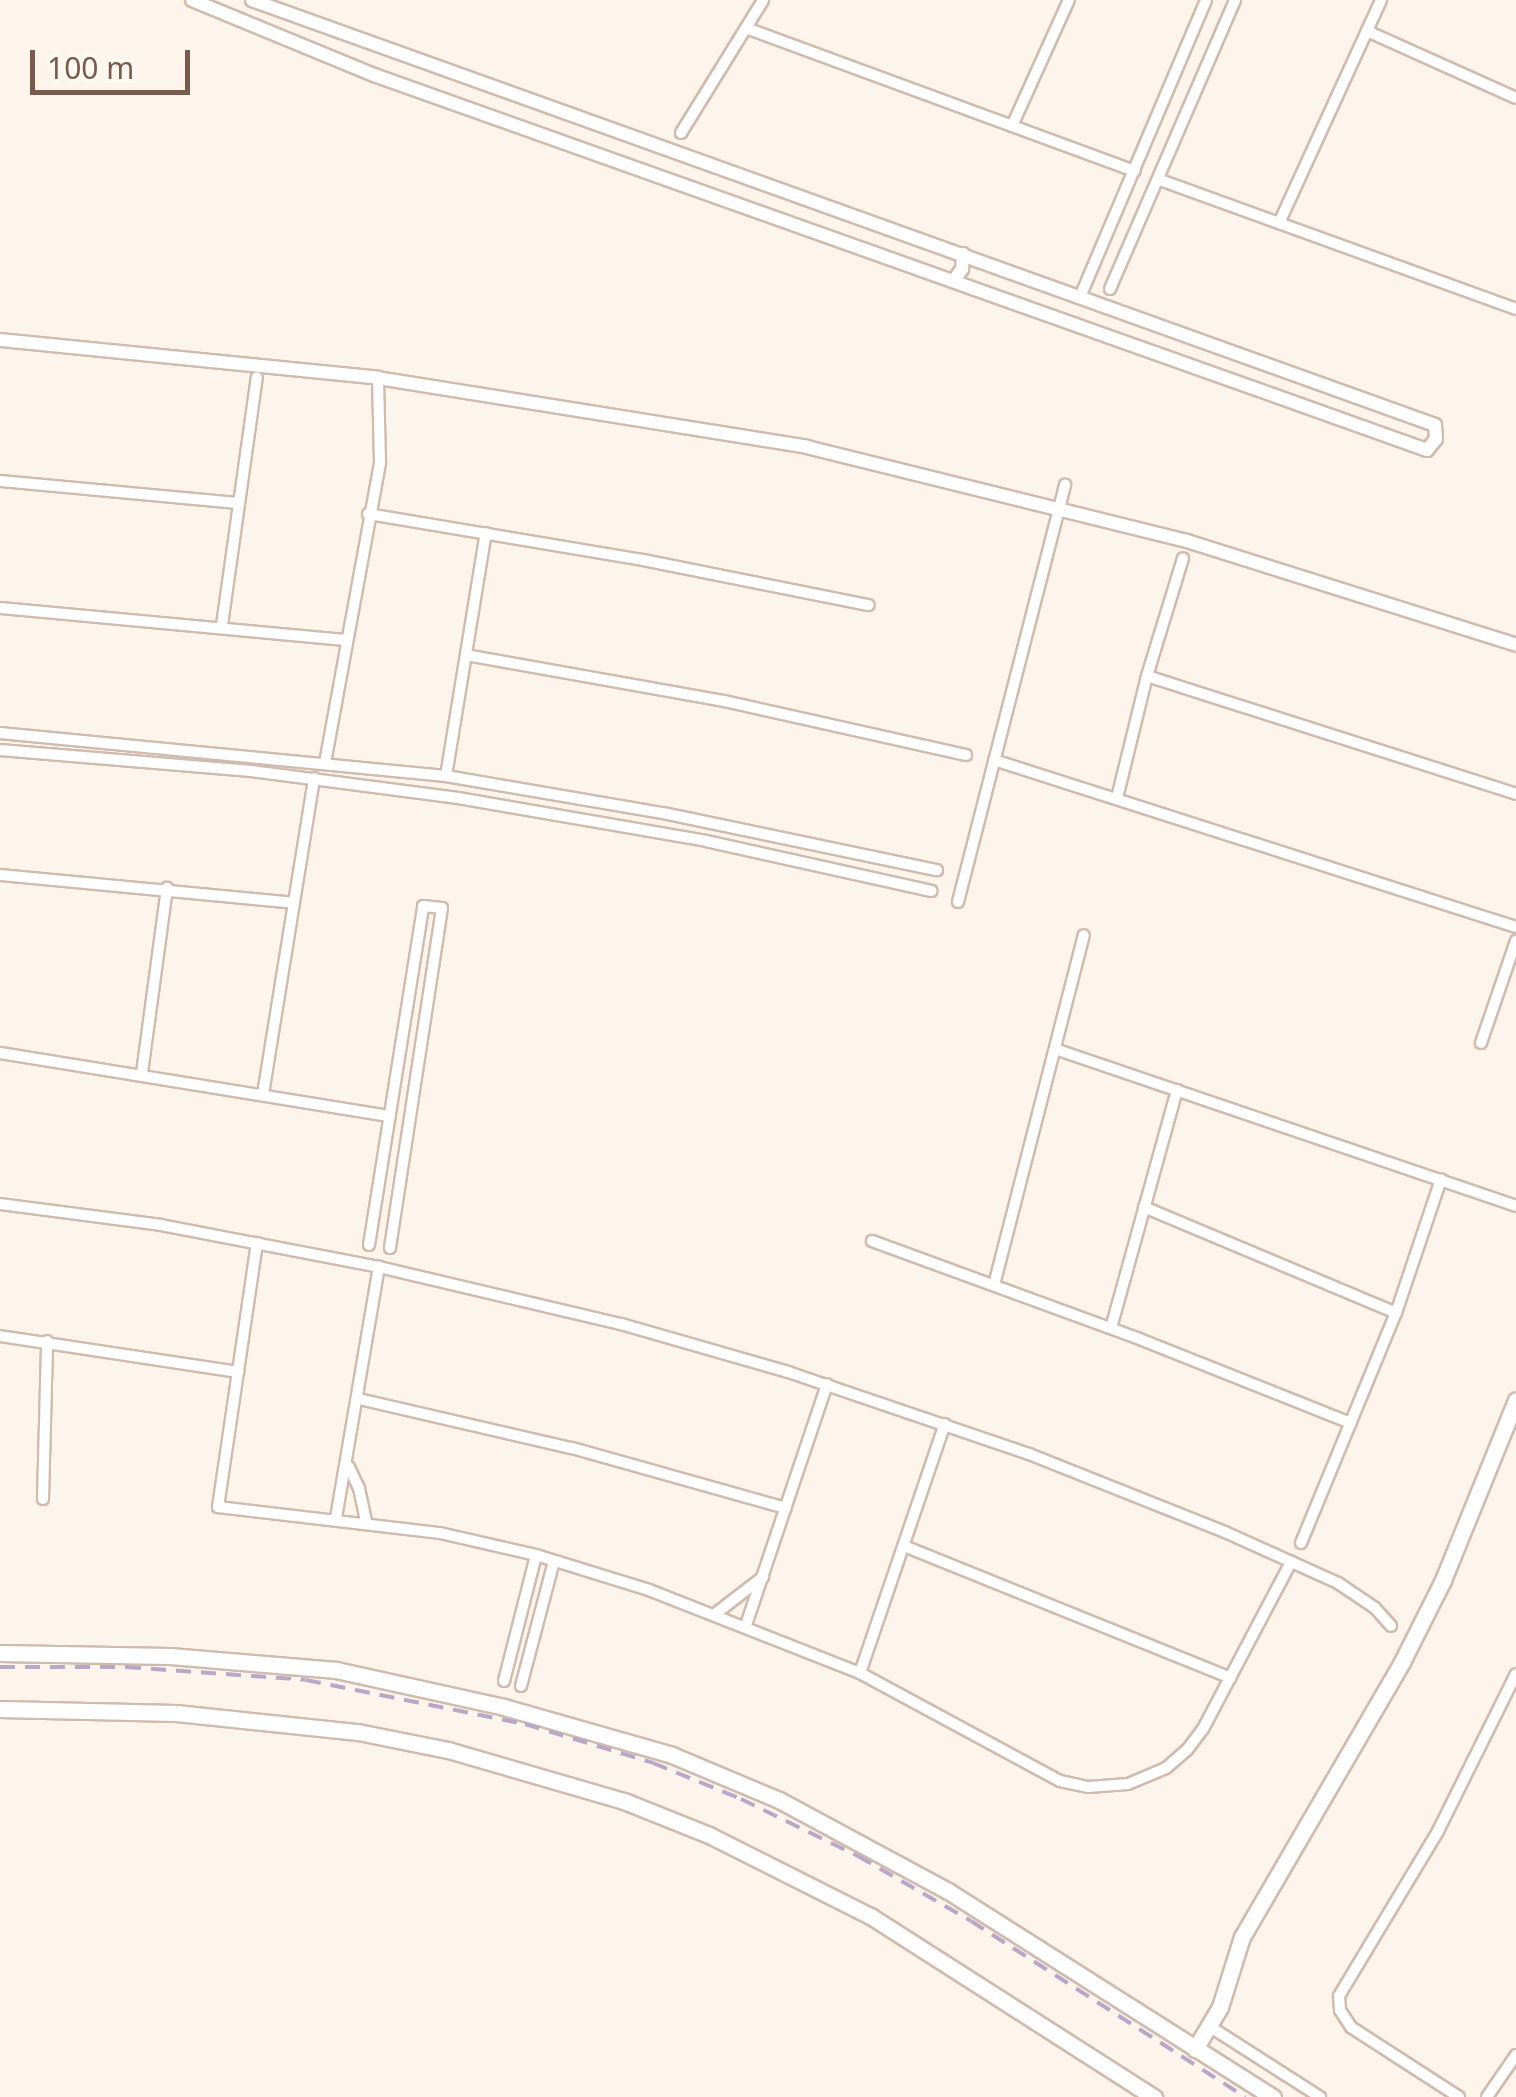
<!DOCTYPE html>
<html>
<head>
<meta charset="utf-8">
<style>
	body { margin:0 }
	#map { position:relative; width:1516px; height:2097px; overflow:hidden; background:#fdf5eb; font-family:"Noto Sans",sans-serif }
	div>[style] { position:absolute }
	.roads { filter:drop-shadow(2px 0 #d0bcaf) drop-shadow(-2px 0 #d0bcaf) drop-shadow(0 2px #d0bcaf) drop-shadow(0 -2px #d0bcaf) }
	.minor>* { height:10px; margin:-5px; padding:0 5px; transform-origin:5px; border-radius:5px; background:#fff }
	.tertiary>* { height:12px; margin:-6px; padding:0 6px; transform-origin:6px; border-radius:6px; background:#fff }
	.secondary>* { height:15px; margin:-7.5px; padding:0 7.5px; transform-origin:7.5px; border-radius:7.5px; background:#fff }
	.rail>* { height:4px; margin-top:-2px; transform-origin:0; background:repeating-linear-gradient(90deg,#b8a7c8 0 15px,transparent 0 25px) }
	span { translate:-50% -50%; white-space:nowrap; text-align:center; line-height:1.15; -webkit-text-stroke:8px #fff9f1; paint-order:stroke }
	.scale { position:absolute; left:30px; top:50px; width:160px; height:45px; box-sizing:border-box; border:5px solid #795a4c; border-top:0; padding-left:12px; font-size:30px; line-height:35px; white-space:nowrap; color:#795a4c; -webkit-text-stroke:8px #fff9f1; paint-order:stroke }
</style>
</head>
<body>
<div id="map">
	<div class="roads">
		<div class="minor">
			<div style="left:746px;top:28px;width:414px;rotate:20.2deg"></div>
			<div style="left:1367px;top:31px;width:163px;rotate:24.2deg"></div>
			<div style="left:1012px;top:126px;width:138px;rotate:-65.7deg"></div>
			<div style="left:681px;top:133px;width:156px;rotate:-58.3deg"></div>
			<div style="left:1160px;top:180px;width:379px;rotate:19.9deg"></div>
			<div style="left:1279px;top:223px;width:245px;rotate:-65.4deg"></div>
			<div style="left:1110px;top:289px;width:315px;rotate:-66.6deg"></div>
			<div style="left:1080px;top:297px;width:323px;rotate:-67deg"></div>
			<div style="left:0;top:481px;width:239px;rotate:5.3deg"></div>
			<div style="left:368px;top:514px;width:279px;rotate:9.5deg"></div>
			<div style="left:643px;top:560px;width:230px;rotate:11.3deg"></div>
			<div style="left:0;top:608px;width:347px;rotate:5.3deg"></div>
			<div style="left:222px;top:625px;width:250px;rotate:-82deg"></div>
			<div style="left:466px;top:655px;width:262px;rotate:10.1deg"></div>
			<div style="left:724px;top:701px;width:248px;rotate:12.6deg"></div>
			<div style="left:1147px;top:676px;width:387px;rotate:17.7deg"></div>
			<div style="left:0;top:733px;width:448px;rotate:5.5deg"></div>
			<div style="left:446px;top:776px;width:220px;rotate:9.7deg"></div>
			<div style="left:663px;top:813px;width:280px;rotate:11.8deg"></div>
			<div style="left:0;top:750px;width:252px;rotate:4.8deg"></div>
			<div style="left:251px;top:771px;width:209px;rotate:7.4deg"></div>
			<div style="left:458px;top:798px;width:252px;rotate:9.8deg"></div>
			<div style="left:706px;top:841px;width:231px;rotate:12.5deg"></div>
			<div style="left:994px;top:760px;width:548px;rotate:17.74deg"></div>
			<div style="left:325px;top:763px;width:306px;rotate:-79.6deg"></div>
			<div style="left:380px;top:462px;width:84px;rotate:-91.4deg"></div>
			<div style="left:446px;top:776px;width:246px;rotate:-80.7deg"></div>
			<div style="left:1117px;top:798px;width:126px;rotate:-76.2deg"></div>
			<div style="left:1147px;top:676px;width:123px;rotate:-73deg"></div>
			<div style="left:0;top:875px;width:295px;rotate:5.4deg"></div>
			<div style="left:958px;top:902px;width:431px;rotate:-75.6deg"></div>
			<div style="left:1481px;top:1043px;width:108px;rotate:-71.1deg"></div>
			<div style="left:1055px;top:1049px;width:487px;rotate:18.8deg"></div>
			<div style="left:0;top:1053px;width:395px;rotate:9.2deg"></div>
			<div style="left:142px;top:1073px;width:187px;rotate:-82.3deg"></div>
			<div style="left:263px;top:1094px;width:320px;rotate:-80.8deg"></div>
			<div style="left:0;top:1204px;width:162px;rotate:7.4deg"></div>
			<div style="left:161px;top:1225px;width:222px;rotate:10.9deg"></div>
			<div style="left:379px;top:1267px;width:249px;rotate:13.3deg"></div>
			<div style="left:621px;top:1324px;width:174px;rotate:16deg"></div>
			<div style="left:788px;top:1372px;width:255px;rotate:18.8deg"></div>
			<div style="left:1029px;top:1454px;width:211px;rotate:21.7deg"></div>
			<div style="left:1225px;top:1532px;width:124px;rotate:24.3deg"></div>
			<div style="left:1338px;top:1583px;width:45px;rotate:34deg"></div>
			<div style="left:1375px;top:1608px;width:24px;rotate:48deg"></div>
			<div style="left:1144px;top:1207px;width:273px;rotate:22.8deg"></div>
			<div style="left:872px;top:1241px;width:282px;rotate:20.1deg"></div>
			<div style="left:1137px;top:1338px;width:230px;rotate:21.7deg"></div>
			<div style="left:257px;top:1243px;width:267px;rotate:98.4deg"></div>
			<div style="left:218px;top:1507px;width:224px;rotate:6.7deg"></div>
			<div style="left:440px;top:1533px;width:98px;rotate:12.9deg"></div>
			<div style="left:536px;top:1555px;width:118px;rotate:17.2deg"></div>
			<div style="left:649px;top:1590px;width:227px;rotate:21.5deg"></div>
			<div style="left:860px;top:1673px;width:227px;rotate:28.4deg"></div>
			<div style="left:1060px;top:1781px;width:29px;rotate:12deg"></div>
			<div style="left:1088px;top:1787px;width:40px;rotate:-4.3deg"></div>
			<div style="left:1128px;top:1784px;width:41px;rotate:-22.8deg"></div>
			<div style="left:1166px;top:1768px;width:28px;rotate:-41deg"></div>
			<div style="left:1187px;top:1750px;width:26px;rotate:-53deg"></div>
			<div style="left:1203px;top:1729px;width:189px;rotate:-62.2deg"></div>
			<div style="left:369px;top:1245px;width:343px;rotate:-80.9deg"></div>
			<div style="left:423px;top:906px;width:19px;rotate:6deg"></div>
			<div style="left:442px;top:908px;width:344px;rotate:98.7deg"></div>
			<div style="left:994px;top:1285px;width:361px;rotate:-75.6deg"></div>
			<div style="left:1111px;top:1328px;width:247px;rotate:-74.5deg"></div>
			<div style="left:0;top:1336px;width:241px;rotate:8.6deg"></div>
			<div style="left:359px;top:1399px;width:219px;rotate:13deg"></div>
			<div style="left:572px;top:1448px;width:222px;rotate:15.7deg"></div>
			<div style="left:349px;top:1467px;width:23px;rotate:65deg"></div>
			<div style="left:359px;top:1488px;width:35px;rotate:78deg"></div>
			<div style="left:43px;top:1499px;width:158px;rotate:-88.5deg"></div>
			<div style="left:336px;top:1518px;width:255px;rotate:-80.3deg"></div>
			<div style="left:1301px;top:1543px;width:249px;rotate:-67.6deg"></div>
			<div style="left:1396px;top:1313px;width:141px;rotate:-71.4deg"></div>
			<div style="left:904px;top:1546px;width:352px;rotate:22deg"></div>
			<div style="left:715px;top:1614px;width:61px;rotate:-37.6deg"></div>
			<div style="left:746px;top:1625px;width:254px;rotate:-71.4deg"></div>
			<div style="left:860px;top:1673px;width:263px;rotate:-71.2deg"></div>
			<div style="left:504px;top:1681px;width:130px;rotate:-75.7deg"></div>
			<div style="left:521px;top:1686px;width:129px;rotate:-75.2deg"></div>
			<div style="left:1209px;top:2026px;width:132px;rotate:32.6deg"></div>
			<div style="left:1459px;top:2097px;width:129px;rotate:-147.1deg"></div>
			<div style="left:1351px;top:2027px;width:20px;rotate:-123deg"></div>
			<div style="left:1340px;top:2010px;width:14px;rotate:-94deg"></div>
			<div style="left:1339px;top:1996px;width:192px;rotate:-59deg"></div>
			<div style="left:1438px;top:1831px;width:175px;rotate:-63.6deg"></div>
			<div style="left:1487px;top:2097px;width:51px;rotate:-55.4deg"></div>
		</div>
		<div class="tertiary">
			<div style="left:192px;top:0;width:197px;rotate:22.4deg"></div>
			<div style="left:374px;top:75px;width:1118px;rotate:19.6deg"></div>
			<div style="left:1427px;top:450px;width:14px;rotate:-51deg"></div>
			<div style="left:1436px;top:439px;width:14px;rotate:-94deg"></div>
			<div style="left:1435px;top:425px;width:1257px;rotate:-160.24deg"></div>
			<div style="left:954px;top:280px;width:14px;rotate:-54deg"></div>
			<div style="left:962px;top:269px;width:15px;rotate:-86deg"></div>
			<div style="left:0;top:340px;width:380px;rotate:5.7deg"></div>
			<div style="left:378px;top:378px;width:435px;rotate:9.1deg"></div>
			<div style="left:807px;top:447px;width:391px;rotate:13.9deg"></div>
			<div style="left:1187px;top:541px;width:345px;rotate:17.5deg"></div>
		</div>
		<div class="secondary">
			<div style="left:0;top:1653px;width:170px;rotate:1deg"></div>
			<div style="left:170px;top:1656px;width:167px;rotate:4.8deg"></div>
			<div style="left:336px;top:1670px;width:172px;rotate:12.4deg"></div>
			<div style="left:504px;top:1707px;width:175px;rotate:15.9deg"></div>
			<div style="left:672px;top:1755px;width:116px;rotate:22.8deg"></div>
			<div style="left:779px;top:1800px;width:192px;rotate:28.3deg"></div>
			<div style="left:948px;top:1891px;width:385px;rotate:32.4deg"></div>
			<div style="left:0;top:1709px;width:176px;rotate:1.3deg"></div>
			<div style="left:176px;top:1713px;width:183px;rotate:6deg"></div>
			<div style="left:358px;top:1732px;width:92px;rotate:11.3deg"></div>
			<div style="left:448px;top:1750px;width:183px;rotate:16.2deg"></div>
			<div style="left:624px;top:1801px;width:92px;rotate:21.8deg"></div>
			<div style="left:709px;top:1835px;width:182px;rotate:26.7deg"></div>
			<div style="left:872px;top:1917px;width:335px;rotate:32.6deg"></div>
			<div style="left:1195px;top:2049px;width:49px;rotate:-59.2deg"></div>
			<div style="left:1220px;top:2007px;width:73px;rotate:-72.6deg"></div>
			<div style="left:1242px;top:1937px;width:318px;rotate:-59.8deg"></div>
			<div style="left:1402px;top:1662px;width:92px;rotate:-63.4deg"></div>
			<div style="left:1443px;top:1580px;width:194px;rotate:-67.9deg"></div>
		</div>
	</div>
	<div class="rail">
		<div style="left:0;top:1667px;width:126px"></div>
		<div style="left:126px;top:1667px;width:180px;rotate:4.1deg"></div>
		<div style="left:306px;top:1680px;width:223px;rotate:11.4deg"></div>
		<div style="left:525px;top:1724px;width:134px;rotate:16.9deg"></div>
		<div style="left:653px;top:1763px;width:95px;rotate:22.2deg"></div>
		<div style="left:741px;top:1799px;width:130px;rotate:26deg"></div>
		<div style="left:858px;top:1856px;width:130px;rotate:29.9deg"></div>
		<div style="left:971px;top:1921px;width:326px;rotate:32.7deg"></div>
	</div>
	<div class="scale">100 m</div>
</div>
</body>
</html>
